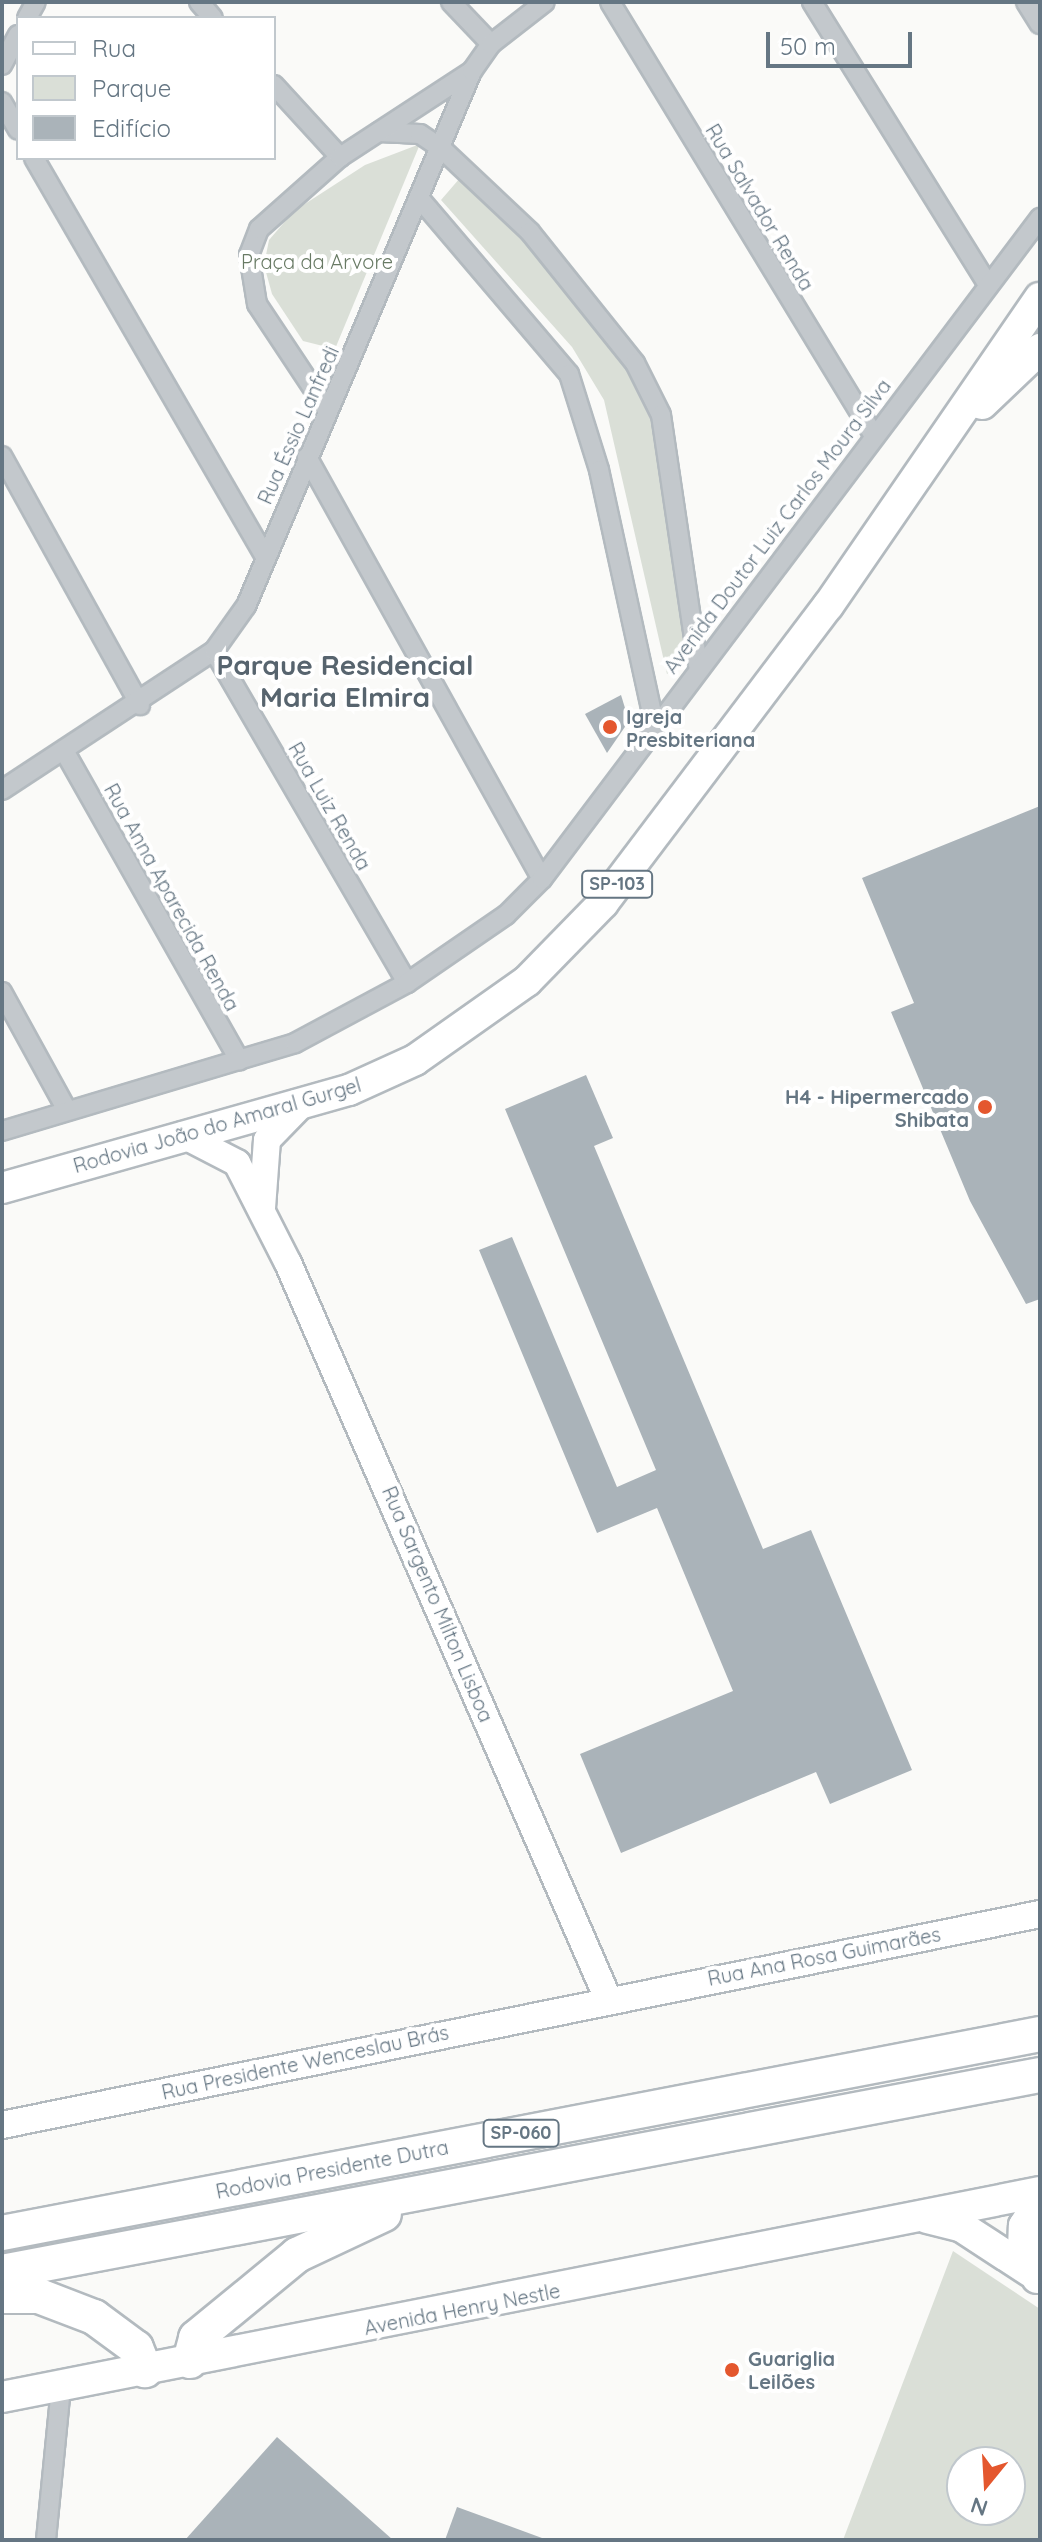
<!DOCTYPE html>
<html>
<head>
<meta charset="utf-8">
<style>
	body { margin:0 }
	#map { position:relative; width:1042px; height:2542px; overflow:hidden; background:#fafaf8; font-family:Quicksand,sans-serif }
	div>[style] { position:absolute }
	.green>* { inset:0; background:#dadfd7 }
	.building>* { inset:0; background:#aab3b9 }
	.roads { filter:drop-shadow(2px 0 #b3babf) drop-shadow(-2px 0 #b3babf) drop-shadow(0 2px #b3babf) drop-shadow(0 -2px #b3babf) }
	.street>* { height:18px; margin:-9px; padding:0 9px; transform-origin:9px; border-radius:9px; background:#c3c8cc }
	.secondary>* { height:26px; margin:-13px; padding:0 13px; transform-origin:13px; border-radius:13px; background:#fff }
	.primary>* { height:30px; margin:-15px; padding:0 15px; transform-origin:15px; border-radius:15px; background:#fff }
	.highway>* { height:34px; margin:-17px; padding:0 17px; transform-origin:17px; border-radius:17px; background:#fff }
	.dots>* { width:22px; height:22px; translate:-50% -50%; box-sizing:border-box; border:4px solid #fff; border-radius:50% }
	span { translate:-50% -50%; white-space:nowrap; text-align:center; line-height:1.15; -webkit-text-stroke:8px #fff; paint-order:stroke }
	.shield-label span { padding:2px 6px; background:#fff; border:2px solid; border-radius:6px; -webkit-text-stroke-width:0 }
	.shield-label { font-size:18px; color:#657683; font-weight:700 }
	.street-label { font-size:20px; color:#657683 }
	.park-label { font-size:20px; color:#687a64 }
	.poi-label { font-size:20px; color:#657683; font-weight:700 }
	.left { translate:0 -50%; text-align:left }
	.right { translate:-100% -50%; text-align:right }
	.district-label { font-size:28px; color:#57646e; font-weight:700 }
	.frame { position:absolute; inset:0; border:4px solid #657683; pointer-events:none }
	.legend { position:absolute; left:16px; top:16px; width:260px; height:144px; box-sizing:border-box; background:#fff; border:2px solid #c1c8cd; margin:0; padding:10px 14px; list-style:none; font-size:24px; color:#657683 }
	.legend li { display:flex; align-items:center; gap:16px; height:40px }
	.legend b { width:40px; border:2px solid #c1c8cd }
	.north { position:absolute; left:946px; top:2446px; width:80px; height:80px; box-sizing:border-box; background:#fff; border:2px solid #c1c8cd; border-radius:50%; rotate:198deg; font-size:22px; font-weight:700; line-height:32px; text-align:center; color:#657683 }
	.north::after { content:''; display:block; margin:auto; width:28px; height:36px; background:#e4572e; clip-path:polygon(50% 0,100% 100%,50% 72%,0 100%) }
	.scale { position:absolute; left:766px; top:32px; width:146px; height:36px; box-sizing:border-box; border:4px solid #657683; border-top:0; padding-left:10px; font-size:24px; line-height:28px; white-space:nowrap; color:#657683; -webkit-text-stroke:6px #fff; paint-order:stroke }
</style>
</head>
<body>
<div id="map">
	<div class="green">
		<div style="clip-path:polygon(420px 144px,335px 349px,303px 341px,272px 294px,264px 265px,269px 240px,294px 211px,365px 165px)"></div>
		<div style="clip-path:polygon(460px 178px,524px 234px,632px 369px,653px 426px,690px 658px,667px 674px,604px 400px,572px 347px,441px 200px)"></div>
		<div style="clip-path:polygon(evenodd,953px 2251px,1040px 2309px,1040px 2540px,843px 2540px,953px 2251px,962px 2462px,1010px 2462px,1010px 2510px,962px 2510px,962px 2462px)"></div>
	</div>
	<div class="building">
		<div style="clip-path:polygon(621px 695px,629px 721px,607px 753px,585px 714px)"></div>
		<div style="clip-path:polygon(1040px 806px,1040px 1299px,1026px 1304px,970px 1201px,891px 1012px,914px 1003px,862px 878px)"></div>
		<div style="clip-path:polygon(586px 1075px,613px 1138px,594px 1146px,763px 1549px,811px 1530px,912px 1770px,830px 1804px,816px 1772px,621px 1853px,580px 1754px,733px 1691px,657px 1508px,597px 1533px,479px 1250px,512px 1237px,617px 1487px,656px 1470px,505px 1109px)"></div>
		<div style="clip-path:polygon(277px 2437px,321px 2476px,393px 2540px,185px 2540px)"></div>
		<div style="clip-path:polygon(457px 2507px,542px 2538px,542px 2540px,445px 2540px)"></div>
	</div>
	<div class="roads">
		<div class="street">
			<div style="left:199px;top:2px;width:21px;rotate:49deg"></div>
			<div style="left:451px;top:2px;width:58px;rotate:46.4deg"></div>
			<div style="left:610px;top:2px;width:506px;rotate:58.67deg"></div>
			<div style="left:812px;top:2px;width:331px;rotate:58.1deg"></div>
			<div style="left:1026px;top:2px;width:26px;rotate:58deg"></div>
			<div style="left:27px;top:18px;width:18px;rotate:-61deg"></div>
			<div style="left:2px;top:65px;width:34px;rotate:-62deg"></div>
			<div style="left:274px;top:85px;width:98px;rotate:47.5deg"></div>
			<div style="left:2px;top:102px;width:32px;rotate:60deg"></div>
			<div style="left:379px;top:132px;width:41px;rotate:2.8deg"></div>
			<div style="left:420px;top:134px;width:25px;rotate:34deg"></div>
			<div style="left:441px;top:148px;width:122px;rotate:43.3deg"></div>
			<div style="left:530px;top:232px;width:168px;rotate:51.3deg"></div>
			<div style="left:635px;top:363px;width:58px;rotate:63.4deg"></div>
			<div style="left:661px;top:415px;width:253px;rotate:81.6deg"></div>
			<div style="left:34px;top:158px;width:461px;rotate:59.9deg"></div>
			<div style="left:420px;top:199px;width:230px;rotate:49.6deg"></div>
			<div style="left:569px;top:374px;width:101px;rotate:72.6deg"></div>
			<div style="left:599px;top:470px;width:263px;rotate:77.7deg"></div>
			<div style="left:328px;top:411px;width:128px;rotate:-123.6deg"></div>
			<div style="left:257px;top:304px;width:50px;rotate:-99.3deg"></div>
			<div style="left:249px;top:255px;width:28px;rotate:-69deg"></div>
			<div style="left:259px;top:229px;width:108px;rotate:-41.6deg"></div>
			<div style="left:340px;top:157px;width:158px;rotate:-33.1deg"></div>
			<div style="left:2px;top:456px;width:285px;rotate:61deg"></div>
			<div style="left:307px;top:457px;width:483px;rotate:60.9deg"></div>
			<div style="left:214px;top:651px;width:384px;rotate:59.8deg"></div>
			<div style="left:66px;top:754px;width:352px;rotate:60.5deg"></div>
			<div style="left:2px;top:790px;width:254px;rotate:-33.3deg"></div>
			<div style="left:214px;top:651px;width:55px;rotate:-54.6deg"></div>
			<div style="left:246px;top:606px;width:581px;rotate:-67.1deg"></div>
			<div style="left:472px;top:71px;width:33px;rotate:-55deg"></div>
			<div style="left:491px;top:44px;width:68px;rotate:-37.9deg"></div>
			<div style="left:2px;top:992px;width:135px;rotate:61.2deg"></div>
			<div style="left:2px;top:1131px;width:306px;rotate:-16.7deg"></div>
			<div style="left:295px;top:1043px;width:127px;rotate:-28.2deg"></div>
			<div style="left:407px;top:983px;width:120px;rotate:-34.5deg"></div>
			<div style="left:506px;top:915px;width:51px;rotate:-45deg"></div>
			<div style="left:542px;top:879px;width:828px;rotate:-53.01deg"></div>
			<div style="left:46px;top:2540px;width:155px;rotate:-84.4deg"></div>
		</div>
		<div class="secondary">
			<div style="left:183px;top:1135px;width:61px;rotate:27.4deg"></div>
			<div style="left:237px;top:1163px;width:112px;rotate:63deg"></div>
			<div style="left:288px;top:1263px;width:803px;rotate:66.5deg"></div>
			<div style="left:262px;top:1208px;width:68px;rotate:-85.8deg"></div>
			<div style="left:267px;top:1140px;width:52px;rotate:-45.8deg"></div>
			<div style="left:2px;top:2125px;width:1059px;rotate:-11.49deg"></div>
		</div>
		<div class="primary">
			<div style="left:982px;top:404px;width:80px;rotate:-43.5deg"></div>
			<div style="left:2px;top:1188px;width:361px;rotate:-15.8deg"></div>
			<div style="left:349px;top:1090px;width:72px;rotate:-24.4deg"></div>
			<div style="left:415px;top:1060px;width:137px;rotate:-35.2deg"></div>
			<div style="left:527px;top:981px;width:109px;rotate:-45.7deg"></div>
			<div style="left:603px;top:903px;width:373px;rotate:-52.9deg"></div>
			<div style="left:828px;top:606px;width:374px;rotate:-55.5deg"></div>
			<div style="left:927px;top:2218px;width:36px;rotate:14deg"></div>
			<div style="left:962px;top:2227px;width:82px;rotate:33.1deg"></div>
			<div style="left:1037px;top:2278px;width:31px;rotate:-117deg"></div>
			<div style="left:1023px;top:2250px;width:24px;rotate:-88deg"></div>
			<div style="left:1024px;top:2226px;width:31px;rotate:-58deg"></div>
			<div style="left:2px;top:2397px;width:1058px;rotate:-11.17deg"></div>
		</div>
		<div class="highway">
			<div style="left:2px;top:2233px;width:1057px;rotate:-10.85deg"></div>
			<div style="left:2px;top:2272px;width:1057px;rotate:-10.75deg"></div>
			<div style="left:2px;top:2296px;width:37px"></div>
			<div style="left:39px;top:2296px;width:59px;rotate:20.9deg"></div>
			<div style="left:94px;top:2317px;width:52px;rotate:36.4deg"></div>
			<div style="left:136px;top:2348px;width:24px;rotate:68deg"></div>
			<div style="left:190px;top:2361px;width:24px;rotate:-75deg"></div>
			<div style="left:196px;top:2338px;width:131px;rotate:-39.4deg"></div>
			<div style="left:297px;top:2255px;width:96px;rotate:-25.2deg"></div>
		</div>
	</div>
	<div class="dots">
		<div style="left:610px;top:727px;background:#e4572e"></div>
		<div style="left:985px;top:1107px;background:#e4572e"></div>
		<div style="left:732px;top:2370px;background:#e4572e"></div>
	</div>
	<div class="shield-label">
		<span style="left:617px;top:884px">SP-103</span>
		<span style="left:521px;top:2133px">SP-060</span>
	</div>
	<div class="street-label">
		<span style="left:760px;top:207px;rotate:59deg">Rua Salvador Renda</span>
		<span style="left:298px;top:425px;rotate:-66deg">Rua Éssio Lanfredi</span>
		<span style="left:777px;top:526px;rotate:-53deg">Avenida Doutor Luiz Carlos Moura Silva</span>
		<span style="left:330px;top:806px;rotate:60deg">Rua Luiz Renda</span>
		<span style="left:172px;top:897px;rotate:61deg">Rua Anna Aparecida Renda</span>
		<span style="left:217px;top:1125px;rotate:-16deg">Rodovia João do Amaral Gurgel</span>
		<span style="left:438px;top:1604px;rotate:67deg">Rua Sargento Milton Lisboa</span>
		<span style="left:824px;top:1956px;rotate:-11deg">Rua Ana Rosa Guimarães</span>
		<span style="left:305px;top:2062px;rotate:-12deg">Rua Presidente Wenceslau Brás</span>
		<span style="left:332px;top:2169px;rotate:-11deg">Rodovia Presidente Dutra</span>
		<span style="left:462px;top:2309px;rotate:-11deg">Avenida Henry Nestle</span>
	</div>
	<div class="park-label">
		<span style="left:317px;top:261px">Praça da Arvore</span>
	</div>
	<div class="poi-label">
		<span class="left" style="left:626px;top:728px">Igreja<br>Presbiteriana</span>
		<span class="right" style="left:969px;top:1108px">H4 - Hipermercado<br>Shibata</span>
		<span class="left" style="left:748px;top:2370px">Guariglia<br>Leilões</span>
	</div>
	<div class="district-label">
		<span style="left:345px;top:681px">Parque Residencial<br>Maria Elmira</span>
	</div>
	<div class="frame"></div>
	<ul class="legend">
	<li><b style="height:10px;background:#fff"></b>Rua</li>
	<li><b style="height:22px;background:#dadfd7"></b>Parque</li>
	<li><b style="height:22px;background:#aab3b9"></b>Edifício</li>
	</ul>
	<div class="north">N</div>
	<div class="scale">50 m</div>
</div>
</body>
</html>
